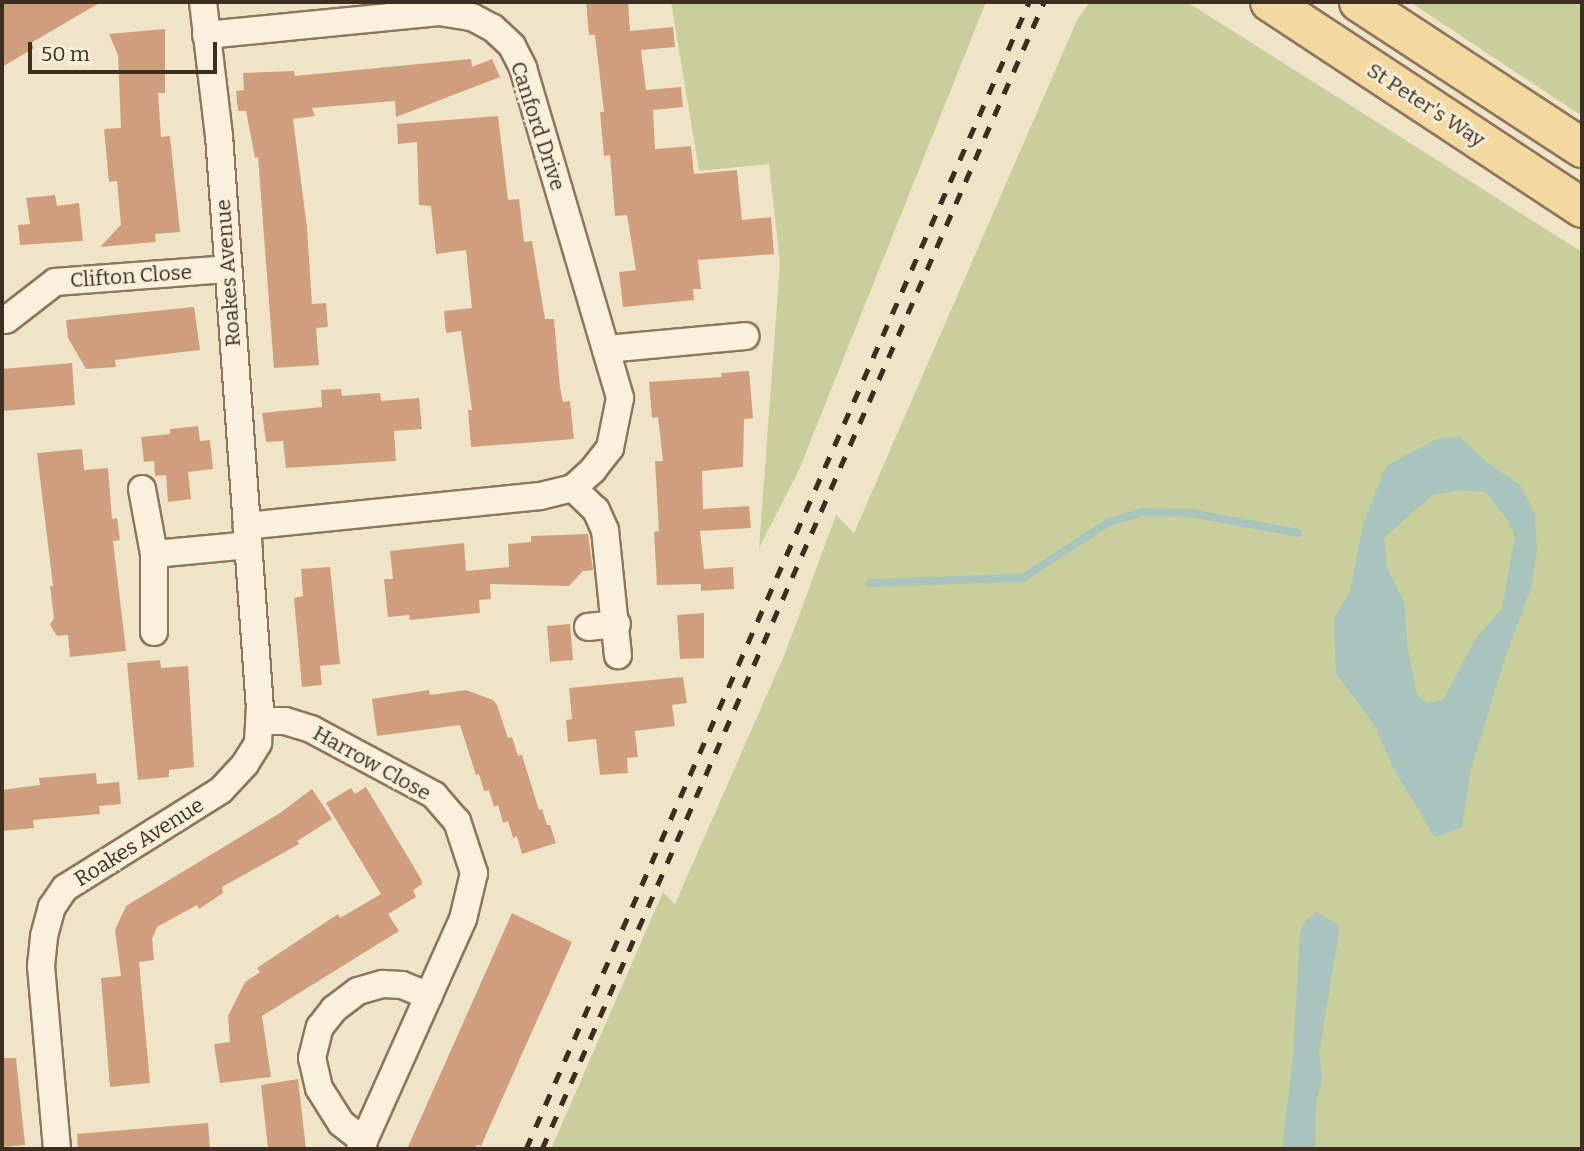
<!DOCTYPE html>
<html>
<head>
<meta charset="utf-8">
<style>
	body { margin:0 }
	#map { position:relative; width:1584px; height:1151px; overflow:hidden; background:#f0e4c8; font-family:Bitter,serif }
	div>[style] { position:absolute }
	.green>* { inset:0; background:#c9cf9b }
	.water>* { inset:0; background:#a9c4bc }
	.stream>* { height:8px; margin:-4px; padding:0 4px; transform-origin:4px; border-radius:4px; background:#a9c4bc }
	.building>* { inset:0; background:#cf9f7d }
	.roads { filter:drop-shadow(2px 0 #8d765c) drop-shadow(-2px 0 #8d765c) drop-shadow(0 2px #8d765c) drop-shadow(0 -2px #8d765c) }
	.street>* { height:26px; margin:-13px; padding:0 13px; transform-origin:13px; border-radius:13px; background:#faf1dc }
	.primary>* { height:38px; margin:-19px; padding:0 19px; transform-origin:19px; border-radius:19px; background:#f3d9a0 }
	.rail>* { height:5px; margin-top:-2.5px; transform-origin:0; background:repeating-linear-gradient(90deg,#3d2e20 0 12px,transparent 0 24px) }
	span { translate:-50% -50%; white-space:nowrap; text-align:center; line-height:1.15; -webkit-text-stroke:5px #f7eed8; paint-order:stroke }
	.street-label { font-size:21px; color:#3d2e20 }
	.frame { position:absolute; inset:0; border:4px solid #3d2e20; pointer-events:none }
	.scale { position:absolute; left:28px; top:42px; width:189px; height:32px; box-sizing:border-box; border:4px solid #3d2e20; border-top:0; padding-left:9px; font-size:21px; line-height:24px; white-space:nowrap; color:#3d2e20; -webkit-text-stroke:5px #f7eed8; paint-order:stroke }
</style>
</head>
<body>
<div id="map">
	<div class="green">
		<div style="clip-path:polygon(671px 2px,986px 2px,799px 470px,759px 548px,780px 263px,769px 164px,699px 171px)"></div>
		<div style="clip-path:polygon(1090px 2px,1187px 2px,1582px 252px,1582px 1149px,551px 1149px,663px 892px,675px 904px,786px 651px,836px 515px,854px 533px,1078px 18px)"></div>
		<div style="clip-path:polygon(1410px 2px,1582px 2px,1582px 116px)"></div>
	</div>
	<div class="water">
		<div style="clip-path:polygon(evenodd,1460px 437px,1487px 462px,1520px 485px,1535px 514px,1537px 551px,1531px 588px,1506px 655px,1471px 769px,1462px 827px,1435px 837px,1394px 770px,1374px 724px,1336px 674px,1334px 618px,1350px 591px,1363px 524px,1386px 466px,1436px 439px,1460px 437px,1461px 490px,1485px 492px,1509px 522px,1515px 537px,1502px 608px,1476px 638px,1443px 700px,1427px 703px,1417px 695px,1408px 651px,1404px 601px,1387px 567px,1384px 538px,1432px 495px,1461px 490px)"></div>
		<div style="clip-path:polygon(1317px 912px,1340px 926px,1319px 1053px,1322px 1080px,1316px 1103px,1315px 1144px,1313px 1149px,1282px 1149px,1293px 1057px,1300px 932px,1305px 921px)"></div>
	</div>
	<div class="stream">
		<div style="left:870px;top:583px;width:153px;rotate:-1.9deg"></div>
		<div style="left:1023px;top:578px;width:103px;rotate:-33.1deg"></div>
		<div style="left:1109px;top:522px;width:34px;rotate:-17deg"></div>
		<div style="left:1142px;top:512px;width:49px;rotate:1.2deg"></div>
		<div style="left:1191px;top:513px;width:109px;rotate:10.6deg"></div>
	</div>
	<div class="building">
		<div style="clip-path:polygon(2px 2px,101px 2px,31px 43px,34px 48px,2px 67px)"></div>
		<div style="clip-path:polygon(586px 2px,628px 2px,630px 31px,673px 27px,675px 47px,641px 50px,646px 90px,681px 87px,683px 107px,653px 110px,655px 149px,691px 146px,694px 174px,737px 170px,742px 220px,771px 217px,774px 254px,698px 260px,701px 289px,693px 289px,694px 300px,623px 307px,619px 272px,636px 270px,627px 215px,615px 216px,610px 155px,604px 156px,600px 112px,604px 112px,595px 35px,589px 35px)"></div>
		<div style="clip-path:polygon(165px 29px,165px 93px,158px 93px,161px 137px,170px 136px,180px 232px,155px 234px,156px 242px,100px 247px,121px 225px,117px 181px,109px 182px,104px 129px,121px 128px,118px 55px,109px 34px)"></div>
		<div style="clip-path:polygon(471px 59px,472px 67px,492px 59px,500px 77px,396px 117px,395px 101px,312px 108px,315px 116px,293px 119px,307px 228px,312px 304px,326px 303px,328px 327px,316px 328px,319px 365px,274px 368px,258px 157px,255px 158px,246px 111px,238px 111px,236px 91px,244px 90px,243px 73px,294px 71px,295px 76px)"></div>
		<div style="clip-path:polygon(498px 116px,508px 200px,519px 199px,524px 242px,532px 241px,545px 319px,554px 319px,560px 387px,563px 402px,570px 401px,574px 439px,471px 447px,468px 410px,472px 410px,461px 331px,446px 333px,444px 311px,472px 308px,466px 250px,436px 254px,431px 206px,419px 205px,417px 142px,398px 144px,397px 124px)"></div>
		<div style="clip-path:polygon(55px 195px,57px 206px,79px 203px,83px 241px,20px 245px,18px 225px,30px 224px,26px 198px)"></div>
		<div style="clip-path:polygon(194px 307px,200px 350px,115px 360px,116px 367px,86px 369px,68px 338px,66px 320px)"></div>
		<div style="clip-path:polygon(72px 363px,75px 405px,2px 411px,2px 369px)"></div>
		<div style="clip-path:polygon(749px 371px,753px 418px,744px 419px,743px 467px,702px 471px,703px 509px,749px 506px,751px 528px,700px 531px,704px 569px,733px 567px,734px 589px,701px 591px,701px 584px,657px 585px,654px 532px,659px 531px,655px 461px,663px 461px,658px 417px,652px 418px,649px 382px,722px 377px,721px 373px)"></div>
		<div style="clip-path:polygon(341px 389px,342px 396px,380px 393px,381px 401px,419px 398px,422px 429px,394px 431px,396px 461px,286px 468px,283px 441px,266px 442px,262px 413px,322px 407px,321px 390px)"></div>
		<div style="clip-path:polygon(198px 426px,200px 441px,210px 440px,213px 469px,188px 472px,191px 499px,168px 502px,166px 475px,155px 476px,154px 461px,144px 462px,141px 437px,170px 434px,170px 429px)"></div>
		<div style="clip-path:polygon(82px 449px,84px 470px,108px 468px,112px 519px,117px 518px,120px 540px,113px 541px,126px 651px,70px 657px,68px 635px,57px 636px,50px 625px,54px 618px,50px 586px,53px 586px,37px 453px)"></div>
		<div style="clip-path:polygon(588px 534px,593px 570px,583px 571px,569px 586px,490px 584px,491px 599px,479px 600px,480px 613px,410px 620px,409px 615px,388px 617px,384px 579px,393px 579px,390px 551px,464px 543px,466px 571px,509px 567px,508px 544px,531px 542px,531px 536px)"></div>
		<div style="clip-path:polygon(330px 567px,340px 664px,320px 666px,322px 685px,302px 687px,294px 598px,303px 596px,301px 569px)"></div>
		<div style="clip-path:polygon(704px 613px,704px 658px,680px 659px,677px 615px)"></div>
		<div style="clip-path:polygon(570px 624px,573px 660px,550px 662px,547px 626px)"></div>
		<div style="clip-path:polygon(160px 660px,161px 668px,188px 666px,194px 767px,169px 770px,169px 777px,138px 780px,127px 663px)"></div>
		<div style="clip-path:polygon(683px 677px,687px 703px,672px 705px,675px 726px,635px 731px,638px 757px,627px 758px,628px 773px,600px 775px,596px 739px,568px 742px,566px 720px,572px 719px,569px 688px)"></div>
		<div style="clip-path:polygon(429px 690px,430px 695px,466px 690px,493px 700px,497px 705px,508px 738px,512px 737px,518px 756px,522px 755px,539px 810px,542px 809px,547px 825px,550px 825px,556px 843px,522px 854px,517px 836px,513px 838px,508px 821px,503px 823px,498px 805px,494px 807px,489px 790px,484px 791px,479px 774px,476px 775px,460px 725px,377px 736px,372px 699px)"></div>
		<div style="clip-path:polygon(96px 773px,97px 784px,119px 782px,121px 804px,99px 806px,100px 814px,33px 820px,34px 828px,2px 831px,2px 790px,40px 785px,39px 778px)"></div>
		<div style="clip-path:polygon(366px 787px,421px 879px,422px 884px,413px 890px,416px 897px,388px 914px,399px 931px,262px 1016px,271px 1077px,220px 1083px,214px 1044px,230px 1042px,228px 1016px,245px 982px,260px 972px,257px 968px,338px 914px,340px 918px,381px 894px,326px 803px,351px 788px,355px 794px)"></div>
		<div style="clip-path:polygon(312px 789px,332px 819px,297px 841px,299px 844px,222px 887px,223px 893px,199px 909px,197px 905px,157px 927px,152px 939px,154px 960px,139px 962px,150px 1083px,110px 1087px,101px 978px,121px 976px,115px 930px,126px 906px,280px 813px)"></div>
		<div style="clip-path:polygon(512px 913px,572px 942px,481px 1146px,477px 1145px,475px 1149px,407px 1149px)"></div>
		<div style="clip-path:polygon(2px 1058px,16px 1058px,25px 1145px,2px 1147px)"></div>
		<div style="clip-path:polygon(298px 1079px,306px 1149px,268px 1149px,261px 1085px)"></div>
		<div style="clip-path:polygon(208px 1123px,210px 1149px,78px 1149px,77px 1134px)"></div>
	</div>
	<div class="roads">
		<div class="street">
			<div style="left:206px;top:35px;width:234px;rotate:-5.6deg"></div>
			<div style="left:439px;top:12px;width:33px;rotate:9deg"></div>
			<div style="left:472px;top:17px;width:24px;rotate:28deg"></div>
			<div style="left:493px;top:28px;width:26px;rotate:43deg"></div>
			<div style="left:512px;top:46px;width:25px;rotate:63deg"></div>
			<div style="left:523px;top:68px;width:344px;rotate:73.6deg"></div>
			<div style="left:620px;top:398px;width:51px;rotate:101.3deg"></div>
			<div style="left:610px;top:448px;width:28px;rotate:128deg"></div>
			<div style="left:593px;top:470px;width:27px;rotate:138deg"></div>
			<div style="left:573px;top:488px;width:34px;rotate:166deg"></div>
			<div style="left:540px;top:496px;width:295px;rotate:174.2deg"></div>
			<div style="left:6px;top:320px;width:62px;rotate:-37.8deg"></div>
			<div style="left:55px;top:282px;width:172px;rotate:-4.3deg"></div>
			<div style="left:606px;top:349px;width:140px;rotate:-5.3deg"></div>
			<div style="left:573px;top:488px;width:32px;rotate:44deg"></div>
			<div style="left:596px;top:510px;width:22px;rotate:66deg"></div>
			<div style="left:605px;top:530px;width:126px;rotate:84.1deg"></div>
			<div style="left:142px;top:489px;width:66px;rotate:79.5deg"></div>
			<div style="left:154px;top:554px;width:78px;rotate:90deg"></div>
			<div style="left:154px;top:554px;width:95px;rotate:-5.4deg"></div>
			<div style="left:588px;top:627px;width:29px;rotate:-6deg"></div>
			<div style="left:260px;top:721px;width:25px"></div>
			<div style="left:285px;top:721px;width:27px;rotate:17deg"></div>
			<div style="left:311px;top:729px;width:140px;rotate:28.2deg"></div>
			<div style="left:434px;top:795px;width:35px;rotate:49deg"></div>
			<div style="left:457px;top:821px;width:55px;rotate:71.9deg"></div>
			<div style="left:474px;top:873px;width:47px;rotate:103.4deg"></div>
			<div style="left:463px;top:919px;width:252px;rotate:114.1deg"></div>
			<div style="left:364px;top:1141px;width:29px;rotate:-142deg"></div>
			<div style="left:341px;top:1123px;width:41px;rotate:-122.2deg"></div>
			<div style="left:319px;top:1088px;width:31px;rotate:-103deg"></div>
			<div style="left:312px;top:1058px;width:32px;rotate:-76deg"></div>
			<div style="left:320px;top:1027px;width:23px;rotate:-52deg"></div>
			<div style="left:334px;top:1009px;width:30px;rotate:-37deg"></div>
			<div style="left:358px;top:991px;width:26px;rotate:-16deg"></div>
			<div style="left:383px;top:984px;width:19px;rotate:3deg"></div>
			<div style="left:402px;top:985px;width:29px;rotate:22deg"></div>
			<div style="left:57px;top:1149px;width:184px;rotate:-95deg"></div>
			<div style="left:41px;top:966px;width:30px;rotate:-84deg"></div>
			<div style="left:44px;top:936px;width:30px;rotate:-75deg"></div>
			<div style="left:52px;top:907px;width:23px;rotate:-56deg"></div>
			<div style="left:65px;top:888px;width:184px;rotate:-32.1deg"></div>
			<div style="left:221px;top:790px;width:35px;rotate:-47deg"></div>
			<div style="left:245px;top:764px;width:25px;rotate:-58deg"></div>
			<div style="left:258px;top:743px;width:34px;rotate:-87deg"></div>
			<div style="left:260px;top:709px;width:574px;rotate:-94.09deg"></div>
			<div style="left:219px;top:136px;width:135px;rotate:-96.8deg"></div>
		</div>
		<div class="primary">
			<div style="left:1270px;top:2px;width:374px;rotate:33.4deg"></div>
			<div style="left:1359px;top:2px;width:267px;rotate:33.2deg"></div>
		</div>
	</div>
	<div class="rail">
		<div style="left:526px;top:1149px;width:1252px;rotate:-66.32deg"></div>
		<div style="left:542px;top:1149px;width:1252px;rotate:-66.36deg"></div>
	</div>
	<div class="street-label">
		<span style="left:1426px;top:105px;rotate:33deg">St Peter's Way</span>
		<span style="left:538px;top:126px;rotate:72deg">Canford Drive</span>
		<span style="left:228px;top:273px;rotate:-94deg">Roakes Avenue</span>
		<span style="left:131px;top:276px;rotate:-4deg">Clifton Close</span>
		<span style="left:372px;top:763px;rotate:29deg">Harrow Close</span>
		<span style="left:139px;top:842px;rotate:-32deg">Roakes Avenue</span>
	</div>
	<div class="frame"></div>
	<div class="scale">50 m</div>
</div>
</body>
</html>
